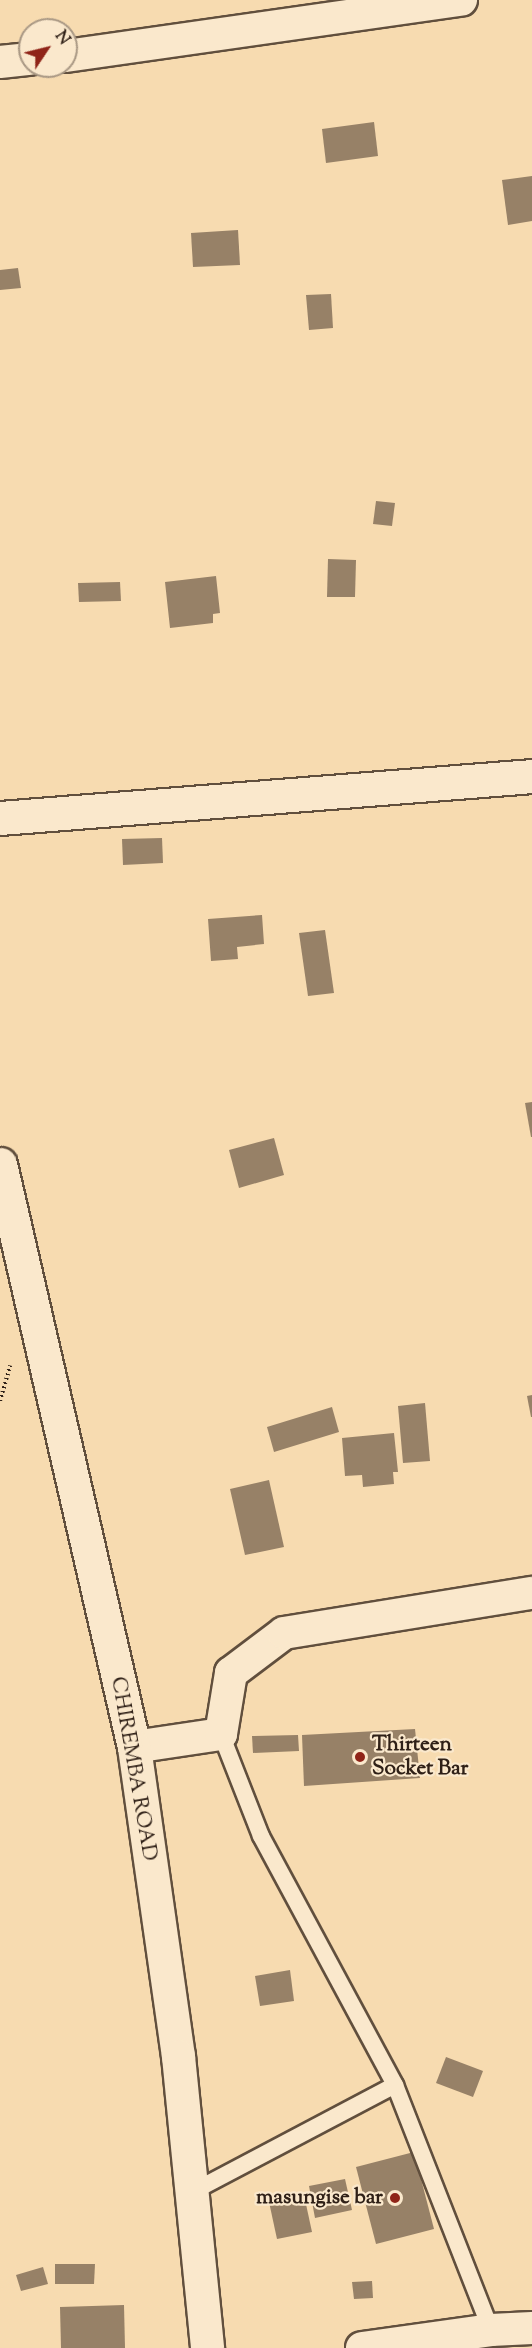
<!DOCTYPE html>
<html>
<head>
<meta charset="utf-8">
<style>
	body { margin:0 }
	#map { position:relative; width:532px; height:2348px; overflow:hidden; background:#f7dbb0; font-family:"Sorts Mill Goudy",serif }
	div>[style] { position:absolute }
	.building>* { inset:0; background:#978167 }
	.path>* { height:4px; margin-top:-2px; transform-origin:0; background:repeating-linear-gradient(90deg,#2f2017 0 1.5px,transparent 0 4.5px) }
	.roads { filter:drop-shadow(2px 0 #614f3d) drop-shadow(-2px 0 #614f3d) drop-shadow(0 2px #614f3d) drop-shadow(0 -2px #614f3d) }
	.service>* { height:16px; margin:-8px; padding:0 8px; transform-origin:8px; border-radius:8px; background:#fae8cc }
	.minor>* { height:32px; margin:-16px; padding:0 16px; transform-origin:16px; border-radius:16px; background:#fae8cc }
	.tertiary>* { height:33px; margin:-16.5px; padding:0 16.5px; transform-origin:16.5px; border-radius:16.5px; background:#fae8cc }
	.secondary>* { height:33px; margin:-16.5px; padding:0 16.5px; transform-origin:16.5px; border-radius:16.5px; background:#fae8cc }
	.dots>* { width:16px; height:16px; translate:-50% -50%; box-sizing:border-box; border:3px solid #fae8cc; border-radius:50% }
	span { translate:-50% -50%; white-space:nowrap; text-align:center; line-height:1.15; -webkit-text-stroke:4.5px #fae8cc; paint-order:stroke }
	.poi-label { font-size:21px; color:#2f2017; font-weight:700 }
	.left { translate:0 -50%; text-align:left }
	.right { translate:-100% -50%; text-align:right }
	.street-label { font-size:21px; color:#2f2017 }
	.north { position:absolute; left:18px; top:18px; width:60px; height:60px; box-sizing:border-box; background:#fae8cc; border:2px solid #a99884; border-radius:50%; rotate:55deg; font-size:16px; font-weight:700; line-height:24px; text-align:center; color:#2f2017 }
	.north::after { content:''; display:block; margin:auto; width:21px; height:27px; background:#8f2418; clip-path:polygon(50% 0,100% 100%,50% 72%,0 100%) }
</style>
</head>
<body>
<div id="map">
	<div class="building">
		<div style="clip-path:polygon(374px 122px,378px 156px,326px 163px,322px 129px)"></div>
		<div style="clip-path:polygon(532px 176px,532px 221px,508px 225px,502px 180px)"></div>
		<div style="clip-path:polygon(238px 230px,240px 265px,193px 267px,191px 233px)"></div>
		<div style="clip-path:polygon(18px 268px,21px 288px,0 290px,0 270px)"></div>
		<div style="clip-path:polygon(331px 294px,333px 328px,309px 330px,306px 295px)"></div>
		<div style="clip-path:polygon(376px 501px,395px 503px,392px 526px,373px 524px)"></div>
		<div style="clip-path:polygon(328px 559px,356px 560px,355px 597px,327px 597px)"></div>
		<div style="clip-path:polygon(216px 576px,220px 613px,213px 614px,213px 623px,170px 628px,165px 582px)"></div>
		<div style="clip-path:polygon(120px 582px,121px 601px,79px 602px,78px 583px)"></div>
		<div style="clip-path:polygon(162px 838px,163px 863px,123px 865px,122px 839px)"></div>
		<div style="clip-path:polygon(262px 915px,264px 944px,237px 947px,238px 959px,211px 961px,208px 919px)"></div>
		<div style="clip-path:polygon(325px 930px,334px 993px,308px 996px,299px 933px)"></div>
		<div style="clip-path:polygon(532px 1102px,532px 1137px,531px 1137px,525px 1103px)"></div>
		<div style="clip-path:polygon(274px 1138px,284px 1175px,239px 1188px,229px 1150px)"></div>
		<div style="clip-path:polygon(532px 1395px,532px 1417px,531px 1417px,527px 1396px)"></div>
		<div style="clip-path:polygon(425px 1403px,430px 1461px,403px 1463px,398px 1406px)"></div>
		<div style="clip-path:polygon(332px 1407px,339px 1432px,274px 1452px,267px 1427px)"></div>
		<div style="clip-path:polygon(394px 1433px,398px 1472px,393px 1472px,394px 1484px,363px 1487px,362px 1475px,345px 1476px,342px 1438px)"></div>
		<div style="clip-path:polygon(269px 1480px,284px 1547px,245px 1555px,230px 1489px)"></div>
		<div style="clip-path:polygon(415px 1729px,420px 1778px,304px 1786px,302px 1735px)"></div>
		<div style="clip-path:polygon(298px 1735px,299px 1751px,253px 1753px,252px 1736px)"></div>
		<div style="clip-path:polygon(290px 1970px,294px 2001px,260px 2006px,255px 1976px)"></div>
		<div style="clip-path:polygon(446px 2057px,483px 2071px,473px 2097px,436px 2083px)"></div>
		<div style="clip-path:polygon(414px 2152px,434px 2229px,376px 2244px,356px 2167px)"></div>
		<div style="clip-path:polygon(345px 2179px,352px 2210px,315px 2218px,309px 2186px)"></div>
		<div style="clip-path:polygon(304px 2195px,312px 2232px,277px 2239px,269px 2202px)"></div>
		<div style="clip-path:polygon(55px 2264px,95px 2264px,94px 2284px,55px 2284px)"></div>
		<div style="clip-path:polygon(43px 2267px,48px 2284px,21px 2291px,16px 2275px)"></div>
		<div style="clip-path:polygon(372px 2281px,373px 2298px,354px 2299px,352px 2282px)"></div>
		<div style="clip-path:polygon(124px 2305px,125px 2348px,61px 2348px,60px 2307px)"></div>
	</div>
	<div class="path">
		<div style="left:0;top:1401px;width:37px;rotate:-74deg"></div>
	</div>
	<div class="roads">
		<div class="service">
			<div style="left:221px;top:1734px;width:110px;rotate:68.6deg"></div>
			<div style="left:261px;top:1836px;width:283px;rotate:61.7deg"></div>
			<div style="left:395px;top:2085px;width:263px;rotate:68.6deg"></div>
			<div style="left:194px;top:2191px;width:227px;rotate:-27.8deg"></div>
		</div>
		<div class="minor">
			<div style="left:66px;top:56px;width:399px;rotate:-8.1deg"></div>
			<div style="left:0;top:62px;width:30px;rotate:-6deg"></div>
			<div style="left:134px;top:1747px;width:88px;rotate:-8.5deg"></div>
			<div style="left:221px;top:1734px;width:62px;rotate:-80.7deg"></div>
			<div style="left:231px;top:1673px;width:66px;rotate:-37deg"></div>
			<div style="left:284px;top:1633px;width:251px;rotate:-9.2deg"></div>
			<div style="left:362px;top:2348px;width:130px;rotate:-7.9deg"></div>
			<div style="left:491px;top:2330px;width:41px;rotate:-2.8deg"></div>
		</div>
		<div class="tertiary">
			<div style="left:0;top:818px;width:534px;rotate:-4.51deg"></div>
		</div>
		<div class="secondary">
			<div style="left:0;top:1164px;width:598px;rotate:77.06deg"></div>
			<div style="left:134px;top:1747px;width:312px;rotate:81.9deg"></div>
			<div style="left:178px;top:2056px;width:293px;rotate:84.3deg"></div>
		</div>
	</div>
	<div class="dots">
		<div style="left:360px;top:1757px;background:#8f2418"></div>
		<div style="left:395px;top:2198px;background:#8f2418"></div>
	</div>
	<div class="poi-label">
		<span class="left" style="left:372px;top:1757px">Thirteen<br>Socket Bar</span>
		<span class="right" style="left:383px;top:2198px">masungise bar</span>
	</div>
	<div class="street-label">
		<span style="left:133px;top:1769px;rotate:80deg">CHIREMBA ROAD</span>
	</div>
	<div class="north">N</div>
</div>
</body>
</html>
